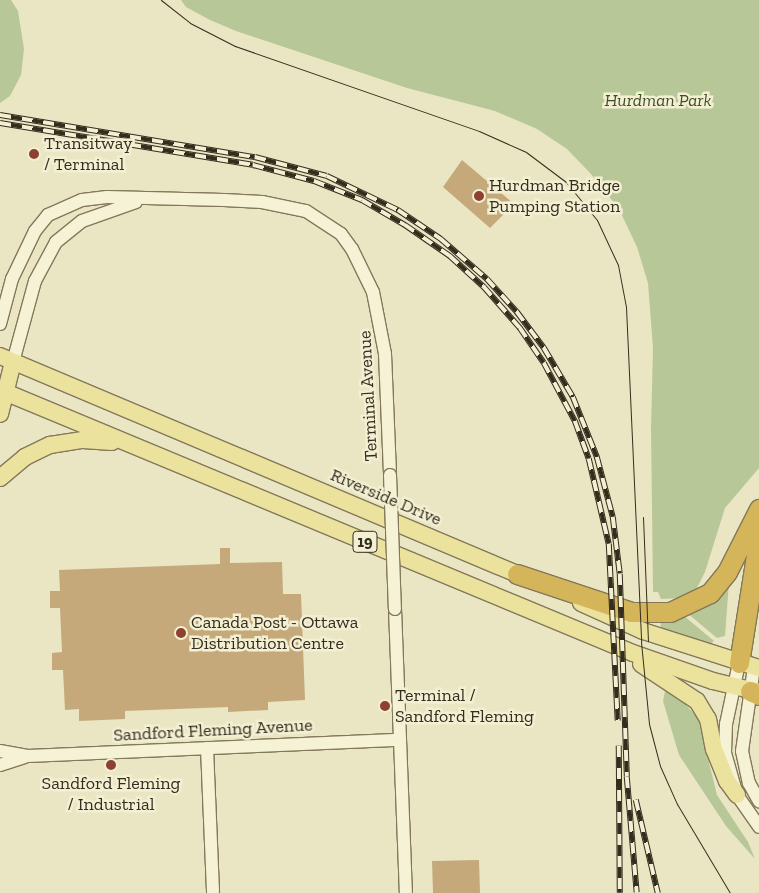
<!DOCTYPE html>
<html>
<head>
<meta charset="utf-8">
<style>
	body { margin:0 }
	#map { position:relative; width:759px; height:893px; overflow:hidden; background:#eae6c3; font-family:"Zilla Slab",serif }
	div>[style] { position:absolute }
	.green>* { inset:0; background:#b8c798 }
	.building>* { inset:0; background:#c5a97b }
	.roads { filter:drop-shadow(1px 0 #83785b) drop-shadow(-1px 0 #83785b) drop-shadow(0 1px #83785b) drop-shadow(0 -1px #83785b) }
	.minor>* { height:12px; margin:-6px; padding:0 6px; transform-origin:6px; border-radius:6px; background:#f6f2d5 }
	.major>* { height:16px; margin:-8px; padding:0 8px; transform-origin:8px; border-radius:8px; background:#ebe29d }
	.highway>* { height:19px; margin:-9.5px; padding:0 9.5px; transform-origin:9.5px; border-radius:9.5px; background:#d4b559 }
	.tram>* { height:1px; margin:-0.5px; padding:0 0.5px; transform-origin:0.5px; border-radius:0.5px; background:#342d1e }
	.rail>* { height:5.5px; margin-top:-2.75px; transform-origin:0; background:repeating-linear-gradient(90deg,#f2efd2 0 11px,#342d1e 0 22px); box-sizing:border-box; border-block:1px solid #342d1e }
	.bridges { filter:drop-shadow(1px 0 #83785b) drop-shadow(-1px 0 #83785b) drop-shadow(0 1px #83785b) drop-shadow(0 -1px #83785b) }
	.minor-bridge>* { height:12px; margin:-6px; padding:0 6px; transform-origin:6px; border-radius:6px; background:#f6f2d5 }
	.dots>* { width:14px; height:14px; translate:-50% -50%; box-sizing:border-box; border:2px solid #f2efd2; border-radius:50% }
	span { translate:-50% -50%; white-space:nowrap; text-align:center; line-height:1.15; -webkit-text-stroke:5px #f2efd2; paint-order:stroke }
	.shield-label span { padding:1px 4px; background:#f2efd2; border:1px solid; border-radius:4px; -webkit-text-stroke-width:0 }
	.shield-label { font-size:16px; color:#342d1e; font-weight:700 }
	.park-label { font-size:18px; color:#3d4f26; font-style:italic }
	.poi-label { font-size:18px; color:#342d1e }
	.left { translate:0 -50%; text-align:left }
	.street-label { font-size:18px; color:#342d1e }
</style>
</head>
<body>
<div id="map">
	<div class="green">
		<div style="clip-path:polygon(0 0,11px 0,18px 11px,24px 49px,21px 75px,10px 96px,0 103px)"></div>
		<div style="clip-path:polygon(181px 0,759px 0,759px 468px,725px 508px,705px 572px,697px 588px,683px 598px,661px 599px,658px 592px,653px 592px,651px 429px,653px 348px,648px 283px,637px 247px,619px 209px,591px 174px,567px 149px,537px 129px,495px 111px,407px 88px,236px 31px,210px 20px,186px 7px)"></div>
		<div style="clip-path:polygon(729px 582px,725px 636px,717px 638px,687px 613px)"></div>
		<div style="clip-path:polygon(683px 615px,714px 641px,709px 645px,661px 628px,660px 618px)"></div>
		<div style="clip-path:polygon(665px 691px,685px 704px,698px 718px,717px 795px,748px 842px,755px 859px,726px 826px,679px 755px,663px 701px)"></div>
	</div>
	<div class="building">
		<div style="clip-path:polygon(462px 160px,514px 204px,490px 228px,443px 187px)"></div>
		<div style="clip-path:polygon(220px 548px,230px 548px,230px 563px,282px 562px,283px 594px,301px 594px,305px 700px,268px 702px,268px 710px,228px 712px,228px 707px,125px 711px,125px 719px,79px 721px,79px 709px,65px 710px,63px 670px,52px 670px,52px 653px,62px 652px,60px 608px,50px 608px,50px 591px,60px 591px,59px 570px,220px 564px)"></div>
		<div style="clip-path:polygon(479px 860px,480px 893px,433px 893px,432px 861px)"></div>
	</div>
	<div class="roads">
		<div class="minor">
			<div style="left:0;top:324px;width:47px;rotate:-75.1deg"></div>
			<div style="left:12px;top:279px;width:53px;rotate:-64.4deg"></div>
			<div style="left:35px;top:231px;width:21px;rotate:-51deg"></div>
			<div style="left:48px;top:215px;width:37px;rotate:-24deg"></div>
			<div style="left:82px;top:200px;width:25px;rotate:-7deg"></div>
			<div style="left:107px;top:197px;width:117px;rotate:1.5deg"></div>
			<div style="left:224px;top:200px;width:38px;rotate:3deg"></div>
			<div style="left:262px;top:202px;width:45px;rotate:11.6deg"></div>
			<div style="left:306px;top:211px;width:42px;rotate:33.3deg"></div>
			<div style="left:341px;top:234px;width:19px;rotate:54deg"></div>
			<div style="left:352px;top:249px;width:48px;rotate:64deg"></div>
			<div style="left:373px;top:292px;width:63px;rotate:79deg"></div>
			<div style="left:385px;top:354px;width:121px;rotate:87.6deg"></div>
			<div style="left:13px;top:362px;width:84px;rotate:-74.8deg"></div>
			<div style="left:35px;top:281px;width:44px;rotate:-61.7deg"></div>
			<div style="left:56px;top:242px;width:33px;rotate:-39deg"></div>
			<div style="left:82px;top:221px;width:57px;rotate:-19.4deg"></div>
			<div style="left:395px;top:609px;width:284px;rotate:87.8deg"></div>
			<div style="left:739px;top:663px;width:62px;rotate:102deg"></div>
			<div style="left:726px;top:724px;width:29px;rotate:92deg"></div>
			<div style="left:725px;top:753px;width:44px;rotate:74.1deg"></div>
			<div style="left:737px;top:795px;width:39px;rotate:55deg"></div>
			<div style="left:754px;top:667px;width:85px;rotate:98.1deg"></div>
			<div style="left:742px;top:751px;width:33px;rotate:78deg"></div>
			<div style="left:749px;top:783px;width:21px;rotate:61deg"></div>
			<div style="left:207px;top:748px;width:144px;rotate:87.6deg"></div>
			<div style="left:0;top:751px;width:28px;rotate:10deg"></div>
			<div style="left:28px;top:756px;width:372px;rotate:-2.5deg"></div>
			<div style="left:0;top:765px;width:26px;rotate:-18deg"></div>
		</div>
		<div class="major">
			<div style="left:0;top:356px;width:574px;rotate:22.86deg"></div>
			<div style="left:0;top:390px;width:685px;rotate:22.56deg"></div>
			<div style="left:633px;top:653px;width:85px;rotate:19.3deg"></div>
			<div style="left:713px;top:681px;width:47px;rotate:13.4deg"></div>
			<div style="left:0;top:414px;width:54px;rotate:-76deg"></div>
			<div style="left:0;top:478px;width:33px;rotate:-40deg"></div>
			<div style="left:25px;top:457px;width:28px;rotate:-26deg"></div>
			<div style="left:50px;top:445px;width:33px;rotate:-9deg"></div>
			<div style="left:83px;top:440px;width:29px;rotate:4deg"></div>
			<div style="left:581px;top:603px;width:68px;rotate:24.3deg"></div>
			<div style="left:643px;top:631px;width:122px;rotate:17.7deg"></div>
			<div style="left:641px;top:664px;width:67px;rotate:33.5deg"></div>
			<div style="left:697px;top:701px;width:21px;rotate:59deg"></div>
			<div style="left:708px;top:719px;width:31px;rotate:79deg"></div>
			<div style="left:714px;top:749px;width:35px;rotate:68deg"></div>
			<div style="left:727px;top:781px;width:17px;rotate:54deg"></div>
		</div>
		<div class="highway">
			<div style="left:517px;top:574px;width:120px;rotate:18.4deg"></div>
			<div style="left:631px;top:612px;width:39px"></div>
			<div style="left:670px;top:612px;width:44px;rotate:-25.4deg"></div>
			<div style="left:710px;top:593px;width:27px;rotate:-51deg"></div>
			<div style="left:727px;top:572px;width:71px;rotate:-63.1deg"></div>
			<div style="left:739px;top:663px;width:128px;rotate:-81deg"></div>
			<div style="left:750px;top:691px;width:10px;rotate:24deg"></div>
		</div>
	</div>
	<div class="tram">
		<div style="left:161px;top:0;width:37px;rotate:38deg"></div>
		<div style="left:190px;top:23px;width:51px;rotate:27.1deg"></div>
		<div style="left:235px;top:46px;width:258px;rotate:19.2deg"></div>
		<div style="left:479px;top:131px;width:51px;rotate:24.1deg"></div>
		<div style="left:526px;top:152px;width:50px;rotate:36.9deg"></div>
		<div style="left:566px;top:182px;width:49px;rotate:50.8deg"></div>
		<div style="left:597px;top:220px;width:50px;rotate:65deg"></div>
		<div style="left:618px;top:265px;width:43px;rotate:79.2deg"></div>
		<div style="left:626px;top:307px;width:335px;rotate:87.4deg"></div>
		<div style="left:641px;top:642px;width:82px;rotate:84.4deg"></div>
		<div style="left:649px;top:724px;width:43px;rotate:75.3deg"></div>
		<div style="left:660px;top:766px;width:42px;rotate:65.9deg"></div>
		<div style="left:677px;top:804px;width:104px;rotate:59.2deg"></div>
		<div style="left:643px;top:517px;width:124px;rotate:87.7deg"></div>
	</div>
	<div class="rail">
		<div style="left:0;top:115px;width:258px;rotate:9.4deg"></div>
		<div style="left:255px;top:157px;width:74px;rotate:14.8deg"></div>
		<div style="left:327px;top:176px;width:79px;rotate:25.6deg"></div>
		<div style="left:398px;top:210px;width:52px;rotate:34deg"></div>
		<div style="left:441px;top:239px;width:61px;rotate:41deg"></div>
		<div style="left:487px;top:279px;width:45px;rotate:47.7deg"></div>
		<div style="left:517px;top:312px;width:45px;rotate:53.1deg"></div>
		<div style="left:544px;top:348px;width:57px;rotate:59.4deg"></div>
		<div style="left:573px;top:397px;width:65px;rotate:68.2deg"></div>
		<div style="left:597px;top:457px;width:62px;rotate:75.1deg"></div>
		<div style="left:613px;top:517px;width:57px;rotate:83deg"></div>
		<div style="left:620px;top:574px;width:203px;rotate:88deg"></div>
		<div style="left:627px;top:777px;width:116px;rotate:85.1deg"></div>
		<div style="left:0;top:123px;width:256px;rotate:9.4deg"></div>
		<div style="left:253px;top:165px;width:63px;rotate:14.7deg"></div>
		<div style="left:314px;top:181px;width:52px;rotate:21.6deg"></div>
		<div style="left:362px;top:200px;width:50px;rotate:30.2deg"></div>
		<div style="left:405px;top:225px;width:55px;rotate:34.6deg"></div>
		<div style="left:450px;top:256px;width:46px;rotate:42.4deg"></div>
		<div style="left:484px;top:287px;width:55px;rotate:48.7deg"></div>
		<div style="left:520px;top:328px;width:42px;rotate:55.6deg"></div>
		<div style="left:544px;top:363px;width:66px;rotate:61.9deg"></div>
		<div style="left:575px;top:421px;width:40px;rotate:69.8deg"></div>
		<div style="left:589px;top:459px;width:87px;rotate:76.8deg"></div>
		<div style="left:609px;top:544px;width:177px;rotate:87.1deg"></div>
		<div style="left:619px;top:746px;width:147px;rotate:89.6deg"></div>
		<div style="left:636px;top:800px;width:96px;rotate:76.7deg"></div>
	</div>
	<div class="bridges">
		<div class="minor-bridge">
			<div style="left:390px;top:475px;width:134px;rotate:87.9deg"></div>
		</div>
	</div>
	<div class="dots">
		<div style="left:34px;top:154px;background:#8d4130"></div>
		<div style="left:479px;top:196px;background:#8d4130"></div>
		<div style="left:181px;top:633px;background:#8d4130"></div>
		<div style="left:385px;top:706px;background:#8d4130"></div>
		<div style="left:111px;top:765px;background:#8d4130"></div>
	</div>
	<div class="shield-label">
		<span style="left:365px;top:542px">19</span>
	</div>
	<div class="park-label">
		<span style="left:658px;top:100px">Hurdman Park</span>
	</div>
	<div class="poi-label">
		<span class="left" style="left:44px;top:154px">Transitway<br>/ Terminal</span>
		<span class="left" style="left:489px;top:196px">Hurdman Bridge<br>Pumping Station</span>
		<span class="left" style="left:191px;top:633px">Canada Post - Ottawa<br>Distribution Centre</span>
		<span class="left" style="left:395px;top:706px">Terminal /<br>Sandford Fleming</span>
		<span style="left:111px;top:794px">Sandford Fleming<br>/ Industrial</span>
	</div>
	<div class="street-label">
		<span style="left:368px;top:396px;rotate:-93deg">Terminal Avenue</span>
		<span style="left:386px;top:497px;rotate:23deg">Riverside Drive</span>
		<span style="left:213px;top:730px;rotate:-3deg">Sandford Fleming Avenue</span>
	</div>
</div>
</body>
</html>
